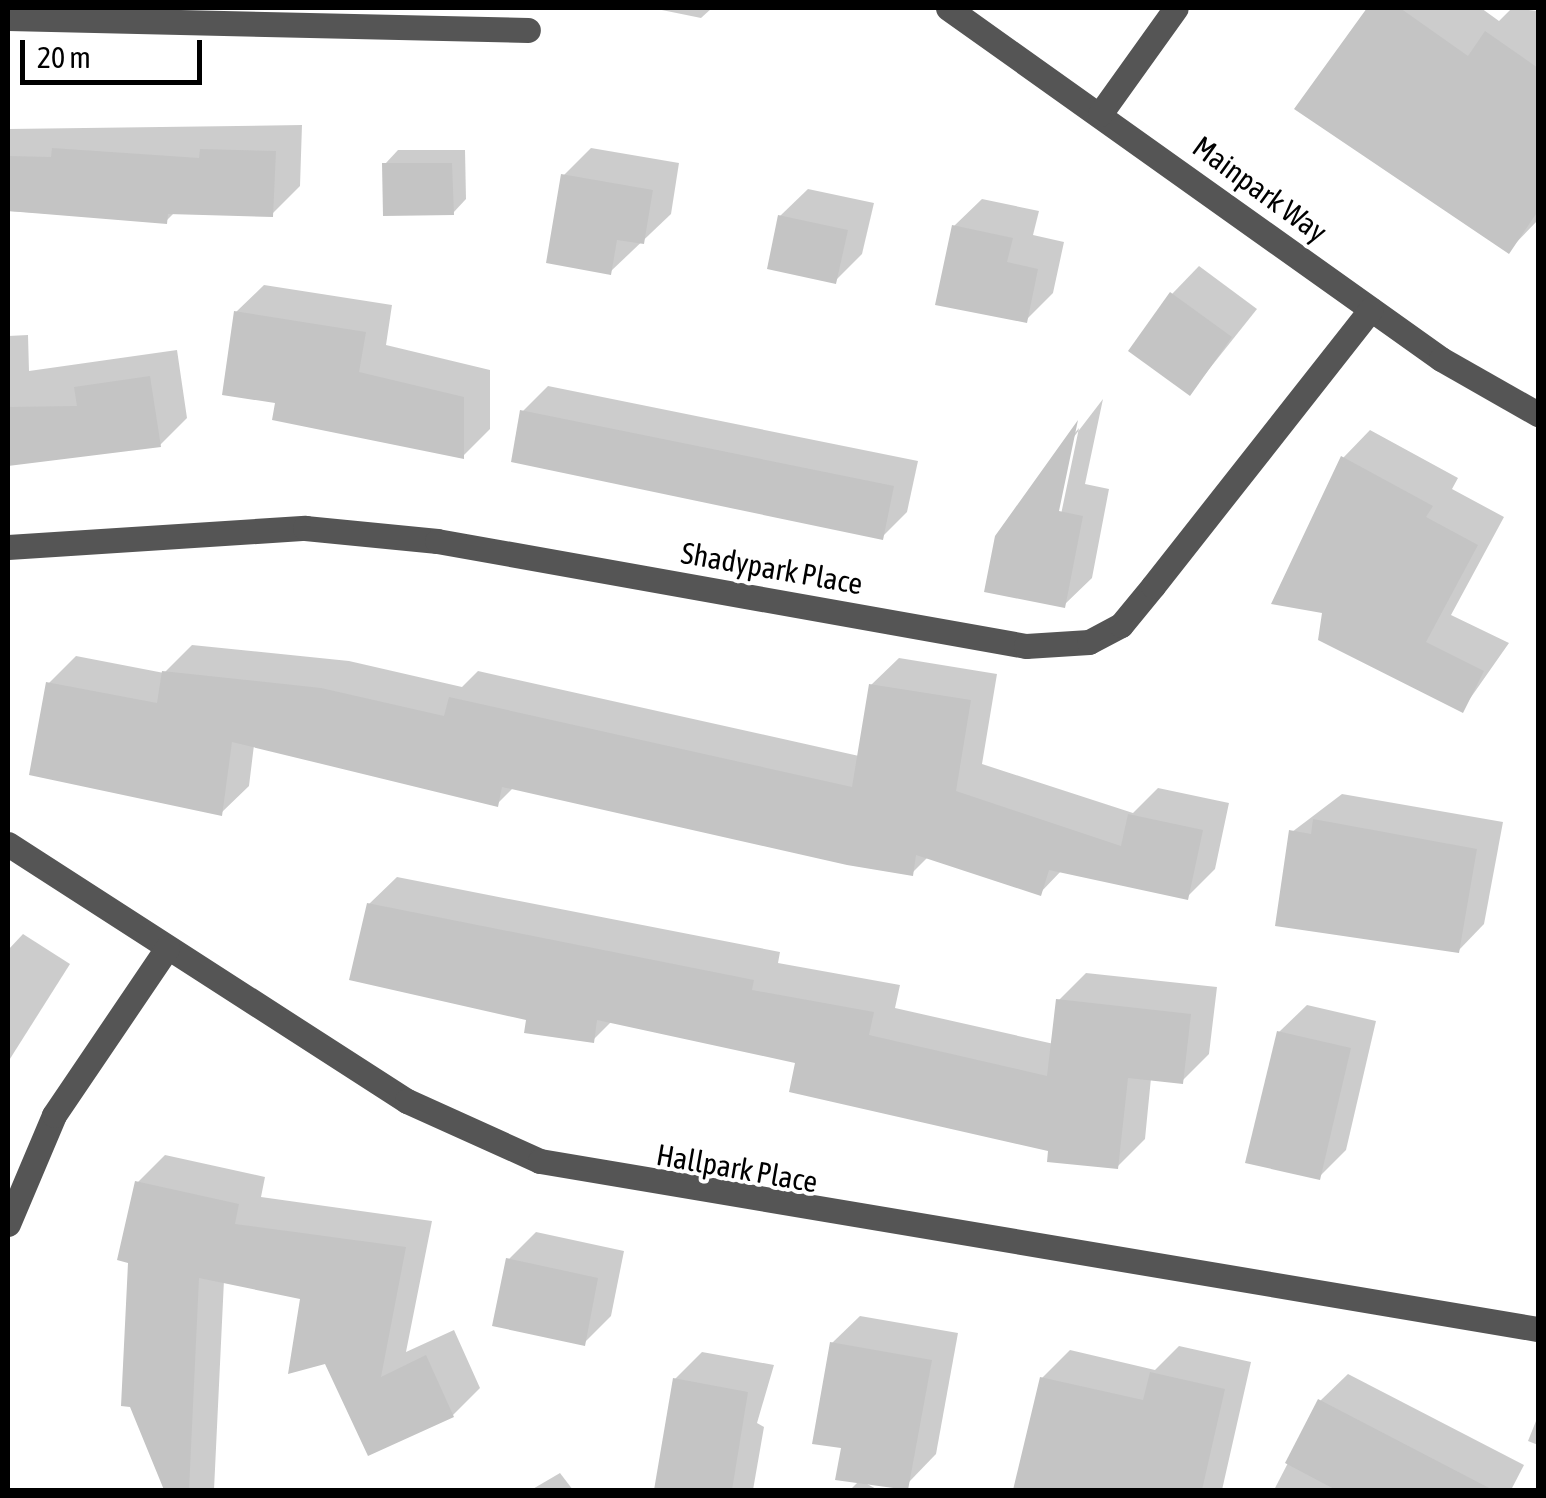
<!DOCTYPE html>
<html>
<head>
<meta charset="utf-8">
<style>
	body { margin:0 }
	#map { position:relative; width:1546px; height:1498px; overflow:hidden; background:#fff; font-family:"Asap Condensed",sans-serif }
	div>[style] { position:absolute }
	.shadow>* { inset:0; background:#0003 }
	.building>* { inset:0; background:#c4c4c4 }
	.minor>* { height:25px; margin:-12.5px; padding:0 12.5px; transform-origin:12.5px; border-radius:12.5px; background:#555 }
	span { translate:-50% -50%; white-space:nowrap; text-align:center; line-height:1.15; -webkit-text-stroke:8px #fff; paint-order:stroke }
	.street-label { font-size:30px; color:#000 }
	.frame { position:absolute; inset:0; border:10px solid #000; pointer-events:none }
	.scale { position:absolute; left:20px; top:40px; width:182px; height:45px; box-sizing:border-box; border:5px solid #000; border-top:0; padding-left:12px; font-size:30px; line-height:35px; white-space:nowrap; color:#000; -webkit-text-stroke:8px #fff; paint-order:stroke }
</style>
</head>
<body>
<div id="map">
	<div class="shadow">
		<div style="clip-path:polygon(652px 8px,712px 8px,701px 18px)"></div>
		<div style="clip-path:polygon(1370px 8px,1481px 8px,1499px 21px,1512px 8px,1538px 11px,1538px 220px,1508px 251px,1297px 109px)"></div>
		<div style="clip-path:polygon(302px 125px,300px 186px,272px 214px,175px 212px,166px 221px,8px 211px,8px 129px)"></div>
		<div style="clip-path:polygon(591px 148px,679px 163px,671px 214px,610px 272px,564px 175px)"></div>
		<div style="clip-path:polygon(398px 150px,465px 150px,466px 199px,453px 213px,385px 164px)"></div>
		<div style="clip-path:polygon(808px 189px,874px 203px,862px 254px,835px 281px,780px 216px)"></div>
		<div style="clip-path:polygon(982px 199px,1039px 211px,1033px 235px,1064px 242px,1053px 293px,1026px 320px,954px 226px)"></div>
		<div style="clip-path:polygon(1199px 266px,1257px 309px,1190px 393px,1172px 294px)"></div>
		<div style="clip-path:polygon(264px 285px,392px 305px,386px 345px,490px 370px,490px 429px,463px 456px,278px 401px,236px 312px)"></div>
		<div style="clip-path:polygon(28px 335px,29px 371px,177px 350px,187px 418px,160px 445px,8px 463px,8px 336px)"></div>
		<div style="clip-path:polygon(548px 386px,918px 461px,907px 512px,882px 537px,523px 411px)"></div>
		<div style="clip-path:polygon(evenodd,1103px 399px,1085px 484px,1109px 489px,1092px 578px,1064px 605px,997px 537px,1103px 399px,1079px 428px,1059px 524px,1054px 523px,1073px 435px,1079px 428px)"></div>
		<div style="clip-path:polygon(1370px 430px,1458px 478px,1452px 489px,1504px 517px,1451px 615px,1509px 643px,1462px 710px,1321px 639px,1343px 458px)"></div>
		<div style="clip-path:polygon(192px 645px,349px 661px,462px 687px,478px 671px,859px 756px,871px 685px,899px 658px,997px 674px,982px 764px,1133px 813px,1158px 788px,1229px 803px,1215px 869px,1187px 897px,1062px 870px,1040px 893px,929px 856px,912px 873px,514px 787px,497px 804px,254px 745px,249px 786px,221px 813px,49px 683px,76px 656px,164px 673px)"></div>
		<div style="clip-path:polygon(1342px 794px,1503px 822px,1484px 924px,1458px 951px,1292px 832px)"></div>
		<div style="clip-path:polygon(397px 877px,780px 952px,778px 963px,900px 985px,895px 1008px,1054px 1044px,1059px 1000px,1086px 973px,1217px 987px,1209px 1054px,1182px 1081px,1151px 1078px,1145px 1139px,1117px 1167px,798px 1061px,612px 1021px,593px 1040px,528px 1018px,369px 904px)"></div>
		<div style="clip-path:polygon(23px 934px,70px 964px,8px 1062px,8px 950px)"></div>
		<div style="clip-path:polygon(1307px 1005px,1376px 1021px,1346px 1150px,1319px 1177px,1279px 1032px)"></div>
		<div style="clip-path:polygon(165px 1155px,265px 1177px,261px 1197px,432px 1221px,406px 1352px,454px 1330px,480px 1388px,453px 1415px,369px 1453px,303px 1297px,224px 1280px,214px 1490px,166px 1490px,132px 1404px,137px 1183px)"></div>
		<div style="clip-path:polygon(536px 1232px,624px 1251px,611px 1316px,584px 1343px,509px 1259px)"></div>
		<div style="clip-path:polygon(860px 1316px,958px 1333px,936px 1454px,909px 1482px,844px 1446px,832px 1343px)"></div>
		<div style="clip-path:polygon(1179px 1346px,1251px 1362px,1222px 1490px,1015px 1490px,1042px 1378px,1070px 1350px,1155px 1370px)"></div>
		<div style="clip-path:polygon(702px 1352px,774px 1365px,757px 1423px,764px 1427px,753px 1490px,656px 1490px,675px 1379px)"></div>
		<div style="clip-path:polygon(1348px 1374px,1524px 1465px,1511px 1490px,1274px 1490px,1320px 1401px)"></div>
		<div style="clip-path:polygon(1538px 1416px,1538px 1445px,1528px 1441px)"></div>
		<div style="clip-path:polygon(560px 1473px,573px 1490px,531px 1490px)"></div>
		<div style="clip-path:polygon(860px 1480px,878px 1490px,850px 1490px)"></div>
	</div>
	<div class="building">
		<div style="clip-path:polygon(1367px 8px,1400px 8px,1468px 56px,1485px 31px,1538px 68px,1538px 211px,1509px 254px,1294px 109px)"></div>
		<div style="clip-path:polygon(52px 148px,199px 158px,200px 149px,276px 151px,273px 217px,168px 214px,167px 224px,8px 211px,8px 156px,51px 157px)"></div>
		<div style="clip-path:polygon(382px 163px,452px 163px,454px 215px,383px 216px)"></div>
		<div style="clip-path:polygon(561px 174px,653px 190px,644px 244px,617px 240px,611px 275px,546px 263px)"></div>
		<div style="clip-path:polygon(778px 215px,848px 230px,836px 284px,767px 269px)"></div>
		<div style="clip-path:polygon(952px 225px,1013px 238px,1007px 262px,1038px 269px,1027px 323px,935px 305px)"></div>
		<div style="clip-path:polygon(1170px 292px,1232px 337px,1190px 396px,1128px 351px)"></div>
		<div style="clip-path:polygon(234px 311px,366px 332px,359px 372px,464px 397px,464px 459px,272px 420px,275px 403px,222px 395px)"></div>
		<div style="clip-path:polygon(150px 376px,161px 447px,8px 466px,8px 407px,77px 406px,74px 387px)"></div>
		<div style="clip-path:polygon(520px 410px,894px 486px,883px 540px,511px 462px)"></div>
		<div style="clip-path:polygon(1078px 420px,1059px 511px,1083px 516px,1065px 608px,984px 592px,995px 536px)"></div>
		<div style="clip-path:polygon(1341px 456px,1433px 506px,1426px 517px,1478px 545px,1426px 642px,1484px 671px,1463px 713px,1318px 640px,1322px 613px,1271px 604px)"></div>
		<div style="clip-path:polygon(162px 671px,321px 688px,444px 716px,449px 697px,852px 787px,869px 684px,971px 700px,956px 791px,1121px 846px,1128px 814px,1203px 830px,1188px 900px,1049px 870px,1041px 896px,916px 855px,913px 876px,847px 865px,502px 787px,498px 807px,232px 742px,222px 816px,29px 775px,46px 682px,157px 703px)"></div>
		<div style="clip-path:polygon(1313px 819px,1477px 849px,1459px 953px,1275px 926px,1289px 830px,1311px 834px)"></div>
		<div style="clip-path:polygon(367px 903px,754px 980px,752px 990px,874px 1012px,869px 1035px,1047px 1076px,1056px 999px,1191px 1014px,1183px 1084px,1128px 1078px,1118px 1169px,1047px 1162px,1048px 1151px,789px 1092px,795px 1063px,597px 1020px,594px 1043px,524px 1033px,526px 1020px,349px 980px)"></div>
		<div style="clip-path:polygon(1277px 1031px,1351px 1048px,1320px 1180px,1245px 1163px)"></div>
		<div style="clip-path:polygon(135px 1181px,239px 1204px,235px 1224px,406px 1247px,381px 1377px,426px 1355px,454px 1417px,368px 1456px,325px 1364px,288px 1374px,300px 1299px,199px 1278px,189px 1490px,164px 1490px,130px 1407px,121px 1406px,128px 1263px,117px 1260px)"></div>
		<div style="clip-path:polygon(506px 1258px,598px 1278px,585px 1346px,492px 1326px)"></div>
		<div style="clip-path:polygon(830px 1342px,932px 1360px,908px 1490px,835px 1480px,841px 1448px,812px 1444px)"></div>
		<div style="clip-path:polygon(1150px 1372px,1225px 1389px,1202px 1490px,1013px 1490px,1040px 1377px,1143px 1400px)"></div>
		<div style="clip-path:polygon(673px 1378px,748px 1392px,732px 1490px,654px 1490px)"></div>
		<div style="clip-path:polygon(1318px 1399px,1493px 1490px,1336px 1490px,1285px 1463px)"></div>
	</div>
	<div class="minor">
		<div style="left:948px;top:8px;width:605px;rotate:35.45deg"></div>
		<div style="left:1441px;top:359px;width:112px;rotate:29.6deg"></div>
		<div style="left:8px;top:18px;width:520px;rotate:1.32deg"></div>
		<div style="left:1100px;top:114px;width:130px;rotate:-54.4deg"></div>
		<div style="left:8px;top:547px;width:298px;rotate:-3.7deg"></div>
		<div style="left:305px;top:528px;width:133px;rotate:5.6deg"></div>
		<div style="left:437px;top:541px;width:598px;rotate:10.11deg"></div>
		<div style="left:1026px;top:646px;width:63px;rotate:-3.6deg"></div>
		<div style="left:1089px;top:642px;width:36px;rotate:-28deg"></div>
		<div style="left:1121px;top:625px;width:50px;rotate:-50.6deg"></div>
		<div style="left:1153px;top:586px;width:352px;rotate:-51.8deg"></div>
		<div style="left:8px;top:844px;width:475px;rotate:32.8deg"></div>
		<div style="left:407px;top:1101px;width:146px;rotate:24.3deg"></div>
		<div style="left:540px;top:1161px;width:1012px;rotate:9.56deg"></div>
		<div style="left:8px;top:1224px;width:118px;rotate:-67.1deg"></div>
		<div style="left:54px;top:1115px;width:202px;rotate:-55.9deg"></div>
	</div>
	<div class="street-label">
		<span style="left:1260px;top:189px;rotate:36deg">Mainpark Way</span>
		<span style="left:772px;top:568px;rotate:10deg">Shadypark Place</span>
		<span style="left:737px;top:1168px;rotate:10deg">Hallpark Place</span>
	</div>
	<div class="frame"></div>
	<div class="scale">20 m</div>
</div>
</body>
</html>
